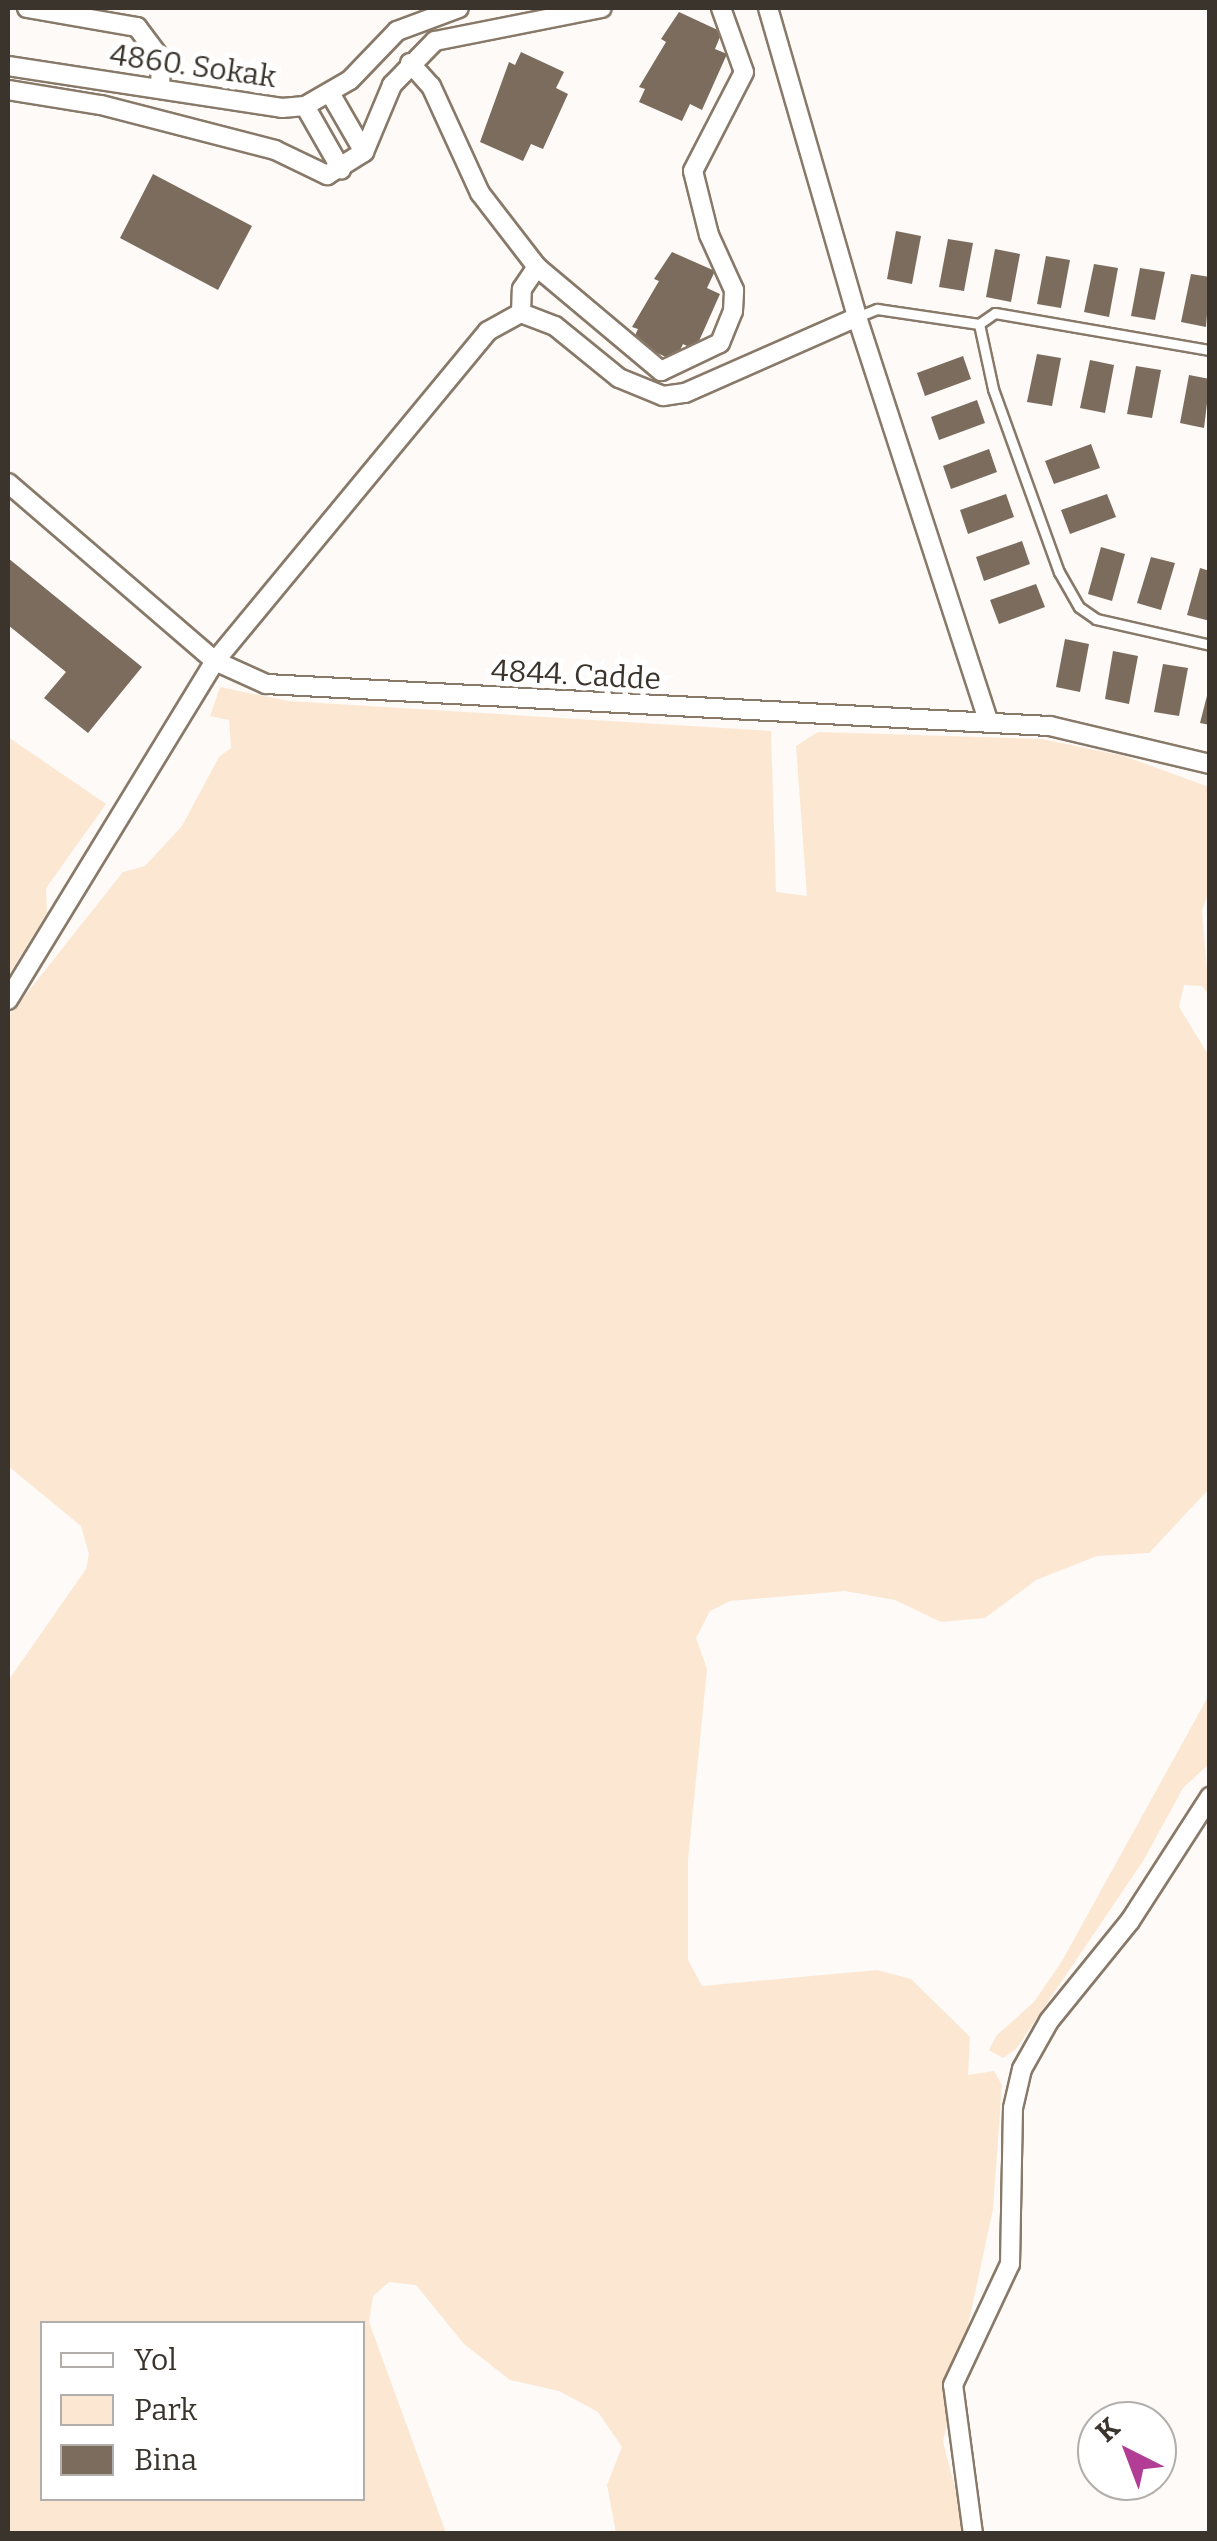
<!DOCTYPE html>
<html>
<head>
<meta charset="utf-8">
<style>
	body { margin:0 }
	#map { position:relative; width:1217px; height:2541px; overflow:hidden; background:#fdfaf7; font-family:Bitter,serif }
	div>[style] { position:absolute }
	.green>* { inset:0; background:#fce8d2 }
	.building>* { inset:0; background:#7b6c5d }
	.roads { filter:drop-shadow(2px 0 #887969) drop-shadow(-2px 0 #887969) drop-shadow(0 2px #887969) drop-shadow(0 -2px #887969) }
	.service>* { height:9px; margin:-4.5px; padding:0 4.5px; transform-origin:4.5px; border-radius:4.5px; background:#fff }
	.minor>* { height:18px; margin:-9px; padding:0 9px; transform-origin:9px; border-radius:9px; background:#fff }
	span { translate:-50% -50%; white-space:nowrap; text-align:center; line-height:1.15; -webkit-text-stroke:10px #fff; paint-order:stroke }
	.street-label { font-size:30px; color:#3b342d }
	.frame { position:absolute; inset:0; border:10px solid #3b342d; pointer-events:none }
	.legend { position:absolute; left:40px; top:2321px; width:325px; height:180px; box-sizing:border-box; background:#fff; border:2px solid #b1aeab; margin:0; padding:12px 18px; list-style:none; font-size:30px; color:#3b342d }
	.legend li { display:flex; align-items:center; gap:20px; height:50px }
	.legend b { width:50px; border:2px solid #b1aeab }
	.north { position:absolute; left:1077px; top:2401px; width:100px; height:100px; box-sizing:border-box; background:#fff; border:2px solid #b1aeab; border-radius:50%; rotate:318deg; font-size:28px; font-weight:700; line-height:40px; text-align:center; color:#3b342d }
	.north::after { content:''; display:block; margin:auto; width:35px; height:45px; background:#b23d95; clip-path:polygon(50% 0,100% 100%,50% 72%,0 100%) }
</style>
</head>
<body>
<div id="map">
	<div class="green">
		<div style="clip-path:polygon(evenodd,220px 687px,288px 701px,771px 731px,776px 892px,807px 896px,796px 746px,818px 732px,1042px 739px,1124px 756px,1209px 787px,1209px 890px,1202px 911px,1209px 995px,1202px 986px,1184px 985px,1179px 1007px,1209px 1056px,1209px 1489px,1149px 1553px,1097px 1556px,1036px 1580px,985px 1618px,941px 1622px,895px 1600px,845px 1591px,730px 1601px,710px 1611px,696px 1638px,707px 1669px,688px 1860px,688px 1960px,702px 1986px,877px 1970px,911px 1979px,970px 2037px,968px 2075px,994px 2071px,1002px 2085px,993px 2209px,943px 2442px,967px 2533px,616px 2533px,607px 2485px,622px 2447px,598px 2412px,559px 2391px,510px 2380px,464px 2344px,416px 2285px,389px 2282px,373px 2296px,369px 2322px,446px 2533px,8px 2534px,8px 1681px,86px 1569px,89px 1554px,81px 1526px,8px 1466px,8px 1017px,123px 872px,145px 866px,182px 826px,219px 757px,231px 748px,229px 720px,210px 716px,220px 687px,42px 2324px,362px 2324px,362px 2498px,42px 2498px,42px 2324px)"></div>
		<div style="clip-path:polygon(8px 737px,106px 804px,46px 888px,47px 913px,8px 976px)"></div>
		<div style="clip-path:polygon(1209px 1695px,1209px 1764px,1183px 1788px,1143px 1861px,1016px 2049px,1003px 2058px,989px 2050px,996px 2036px,1034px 2002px,1062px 1961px)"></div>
	</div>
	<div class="building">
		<div style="clip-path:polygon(679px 12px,722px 32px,715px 49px,727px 54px,702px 110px,690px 104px,682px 121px,639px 102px,645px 89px,639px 87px,666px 42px,661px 39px)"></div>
		<div style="clip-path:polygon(521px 52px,564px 72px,556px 88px,568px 94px,543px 149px,531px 144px,523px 161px,480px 142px,509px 62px,515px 65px)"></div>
		<div style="clip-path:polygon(153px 174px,252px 226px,218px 290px,120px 238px)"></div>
		<div style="clip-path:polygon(896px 231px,921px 236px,912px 284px,887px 279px)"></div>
		<div style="clip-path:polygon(948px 239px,973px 243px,964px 291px,939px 287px)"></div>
		<div style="clip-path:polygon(995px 249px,1020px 254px,1011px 302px,986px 297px)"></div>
		<div style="clip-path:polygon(672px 252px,715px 271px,707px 288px,720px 294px,695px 350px,683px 344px,675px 361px,632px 342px,638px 329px,632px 327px,659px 281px,654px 279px)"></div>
		<div style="clip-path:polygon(1046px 256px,1070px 260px,1061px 308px,1037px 304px)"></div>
		<div style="clip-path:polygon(1094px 264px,1118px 268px,1109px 317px,1084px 312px)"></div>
		<div style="clip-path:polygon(1140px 268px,1165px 272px,1155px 320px,1131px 316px)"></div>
		<div style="clip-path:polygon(1191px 274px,1210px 277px,1206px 327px,1181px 322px)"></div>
		<div style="clip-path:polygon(1037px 354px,1061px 358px,1052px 406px,1027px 402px)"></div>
		<div style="clip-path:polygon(963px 356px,971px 379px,925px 396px,917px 373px)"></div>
		<div style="clip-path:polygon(1090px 360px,1114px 365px,1105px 413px,1080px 408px)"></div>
		<div style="clip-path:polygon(1136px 366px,1161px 370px,1152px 418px,1127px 414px)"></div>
		<div style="clip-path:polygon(1189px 375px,1210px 379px,1204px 428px,1180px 423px)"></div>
		<div style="clip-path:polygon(977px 400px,985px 423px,939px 440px,931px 417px)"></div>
		<div style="clip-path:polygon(1091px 444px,1100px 468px,1054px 484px,1045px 461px)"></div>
		<div style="clip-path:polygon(989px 449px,997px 472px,951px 489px,943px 466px)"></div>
		<div style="clip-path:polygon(1006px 494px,1014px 517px,968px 534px,960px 510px)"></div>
		<div style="clip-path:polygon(1107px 494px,1116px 517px,1070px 534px,1061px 510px)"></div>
		<div style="clip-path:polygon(1022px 541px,1030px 564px,984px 581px,976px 557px)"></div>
		<div style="clip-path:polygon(1101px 547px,1125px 554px,1112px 601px,1088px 594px)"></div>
		<div style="clip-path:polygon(1151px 557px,1175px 563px,1161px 610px,1137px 603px)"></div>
		<div style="clip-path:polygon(8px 558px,142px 667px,88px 733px,44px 698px,66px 672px,8px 625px)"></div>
		<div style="clip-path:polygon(1200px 568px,1210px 571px,1210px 621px,1187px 615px)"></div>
		<div style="clip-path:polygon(1036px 584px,1045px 607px,999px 624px,990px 600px)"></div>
		<div style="clip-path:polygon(1065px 639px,1089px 644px,1080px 692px,1056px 687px)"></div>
		<div style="clip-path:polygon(1113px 651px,1138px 656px,1129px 704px,1105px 699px)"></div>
		<div style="clip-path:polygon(1163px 664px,1188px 668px,1179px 716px,1154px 712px)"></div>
		<div style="clip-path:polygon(1210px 684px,1210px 725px,1200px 723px)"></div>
	</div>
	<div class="roads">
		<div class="service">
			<div style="left:857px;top:317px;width:22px;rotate:-22deg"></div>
			<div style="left:877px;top:309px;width:103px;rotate:8.4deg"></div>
			<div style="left:979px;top:324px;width:19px;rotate:-35deg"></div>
			<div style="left:995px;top:313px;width:218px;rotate:9.8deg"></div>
			<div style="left:979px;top:324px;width:66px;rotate:77.8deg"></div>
			<div style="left:993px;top:389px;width:195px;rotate:70.2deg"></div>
			<div style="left:1059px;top:572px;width:40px;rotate:60.3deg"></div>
			<div style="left:1079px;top:607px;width:21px;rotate:35deg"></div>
			<div style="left:1096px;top:619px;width:117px;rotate:12.8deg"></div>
		</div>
		<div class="minor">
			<div style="left:27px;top:8px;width:112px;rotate:9.8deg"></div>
			<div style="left:137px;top:27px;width:40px;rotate:53deg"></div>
			<div style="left:161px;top:59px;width:30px;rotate:92deg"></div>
			<div style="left:768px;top:8px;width:322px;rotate:73.9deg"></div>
			<div style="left:857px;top:317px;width:425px;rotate:72deg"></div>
			<div style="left:410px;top:63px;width:31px;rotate:48deg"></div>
			<div style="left:431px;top:86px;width:118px;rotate:65.4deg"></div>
			<div style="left:480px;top:193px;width:93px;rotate:52.4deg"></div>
			<div style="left:537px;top:267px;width:162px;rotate:40deg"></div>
			<div style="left:661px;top:371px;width:65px;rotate:-25.4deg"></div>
			<div style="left:720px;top:343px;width:35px;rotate:-68deg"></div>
			<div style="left:733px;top:311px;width:21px;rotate:-87deg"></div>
			<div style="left:734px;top:290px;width:60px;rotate:-114.4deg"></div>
			<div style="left:709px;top:235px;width:66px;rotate:-104deg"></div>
			<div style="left:693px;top:171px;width:111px;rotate:-62.7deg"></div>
			<div style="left:744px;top:72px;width:68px;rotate:-109.8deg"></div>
			<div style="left:8px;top:66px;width:277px;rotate:8.7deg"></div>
			<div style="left:282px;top:108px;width:23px;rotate:-5deg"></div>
			<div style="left:305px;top:106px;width:52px;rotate:-30deg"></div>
			<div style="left:350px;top:80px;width:68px;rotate:-46.2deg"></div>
			<div style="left:397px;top:31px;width:66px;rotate:-20.4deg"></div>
			<div style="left:8px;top:90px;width:94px;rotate:9.2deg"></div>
			<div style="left:101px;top:105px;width:180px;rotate:14.5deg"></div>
			<div style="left:275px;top:150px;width:58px;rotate:25.7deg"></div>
			<div style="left:327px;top:175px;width:44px;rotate:-31.9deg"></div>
			<div style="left:364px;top:152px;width:73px;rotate:-67.3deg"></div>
			<div style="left:392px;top:85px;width:62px;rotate:-45.7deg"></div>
			<div style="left:435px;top:41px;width:170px;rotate:-11.2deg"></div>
			<div style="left:330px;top:93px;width:68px;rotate:60deg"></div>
			<div style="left:305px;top:106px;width:73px;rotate:60.3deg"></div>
			<div style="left:521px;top:313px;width:36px;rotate:21deg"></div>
			<div style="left:555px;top:326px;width:82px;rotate:39.1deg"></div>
			<div style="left:619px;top:378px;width:48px;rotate:22.2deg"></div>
			<div style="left:663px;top:396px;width:22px;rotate:-8deg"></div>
			<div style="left:685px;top:393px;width:188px;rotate:-23.8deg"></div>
			<div style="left:8px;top:483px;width:273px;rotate:40.7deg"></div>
			<div style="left:215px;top:661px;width:56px;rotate:24.3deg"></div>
			<div style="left:266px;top:684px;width:785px;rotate:3.07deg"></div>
			<div style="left:1050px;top:726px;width:164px;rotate:13.4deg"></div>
			<div style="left:8px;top:1000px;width:397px;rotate:-58.6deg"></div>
			<div style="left:215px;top:661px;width:428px;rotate:-50.4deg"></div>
			<div style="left:488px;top:331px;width:38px;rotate:-29deg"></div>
			<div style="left:521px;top:313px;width:24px;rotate:-88deg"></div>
			<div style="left:522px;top:289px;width:27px;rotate:-56deg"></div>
			<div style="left:973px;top:2534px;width:150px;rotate:-97.6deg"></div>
			<div style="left:953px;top:2385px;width:134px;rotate:-64.8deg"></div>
			<div style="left:1010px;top:2264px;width:156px;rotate:-88.9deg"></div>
			<div style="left:1013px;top:2108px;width:40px;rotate:-77deg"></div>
			<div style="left:1022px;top:2069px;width:55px;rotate:-60.6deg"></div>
			<div style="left:1049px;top:2021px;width:129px;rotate:-51deg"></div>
			<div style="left:1130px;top:1921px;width:148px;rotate:-57.2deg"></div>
		</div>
	</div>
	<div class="street-label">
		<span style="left:193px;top:66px;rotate:8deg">4860. Sokak</span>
		<span style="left:576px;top:675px;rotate:3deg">4844. Cadde</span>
	</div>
	<div class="frame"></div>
	<ul class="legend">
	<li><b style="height:12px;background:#fff"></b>Yol</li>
	<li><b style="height:28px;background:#fce8d2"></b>Park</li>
	<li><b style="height:28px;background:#7b6c5d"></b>Bina</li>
	</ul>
	<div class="north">K</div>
</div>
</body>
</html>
